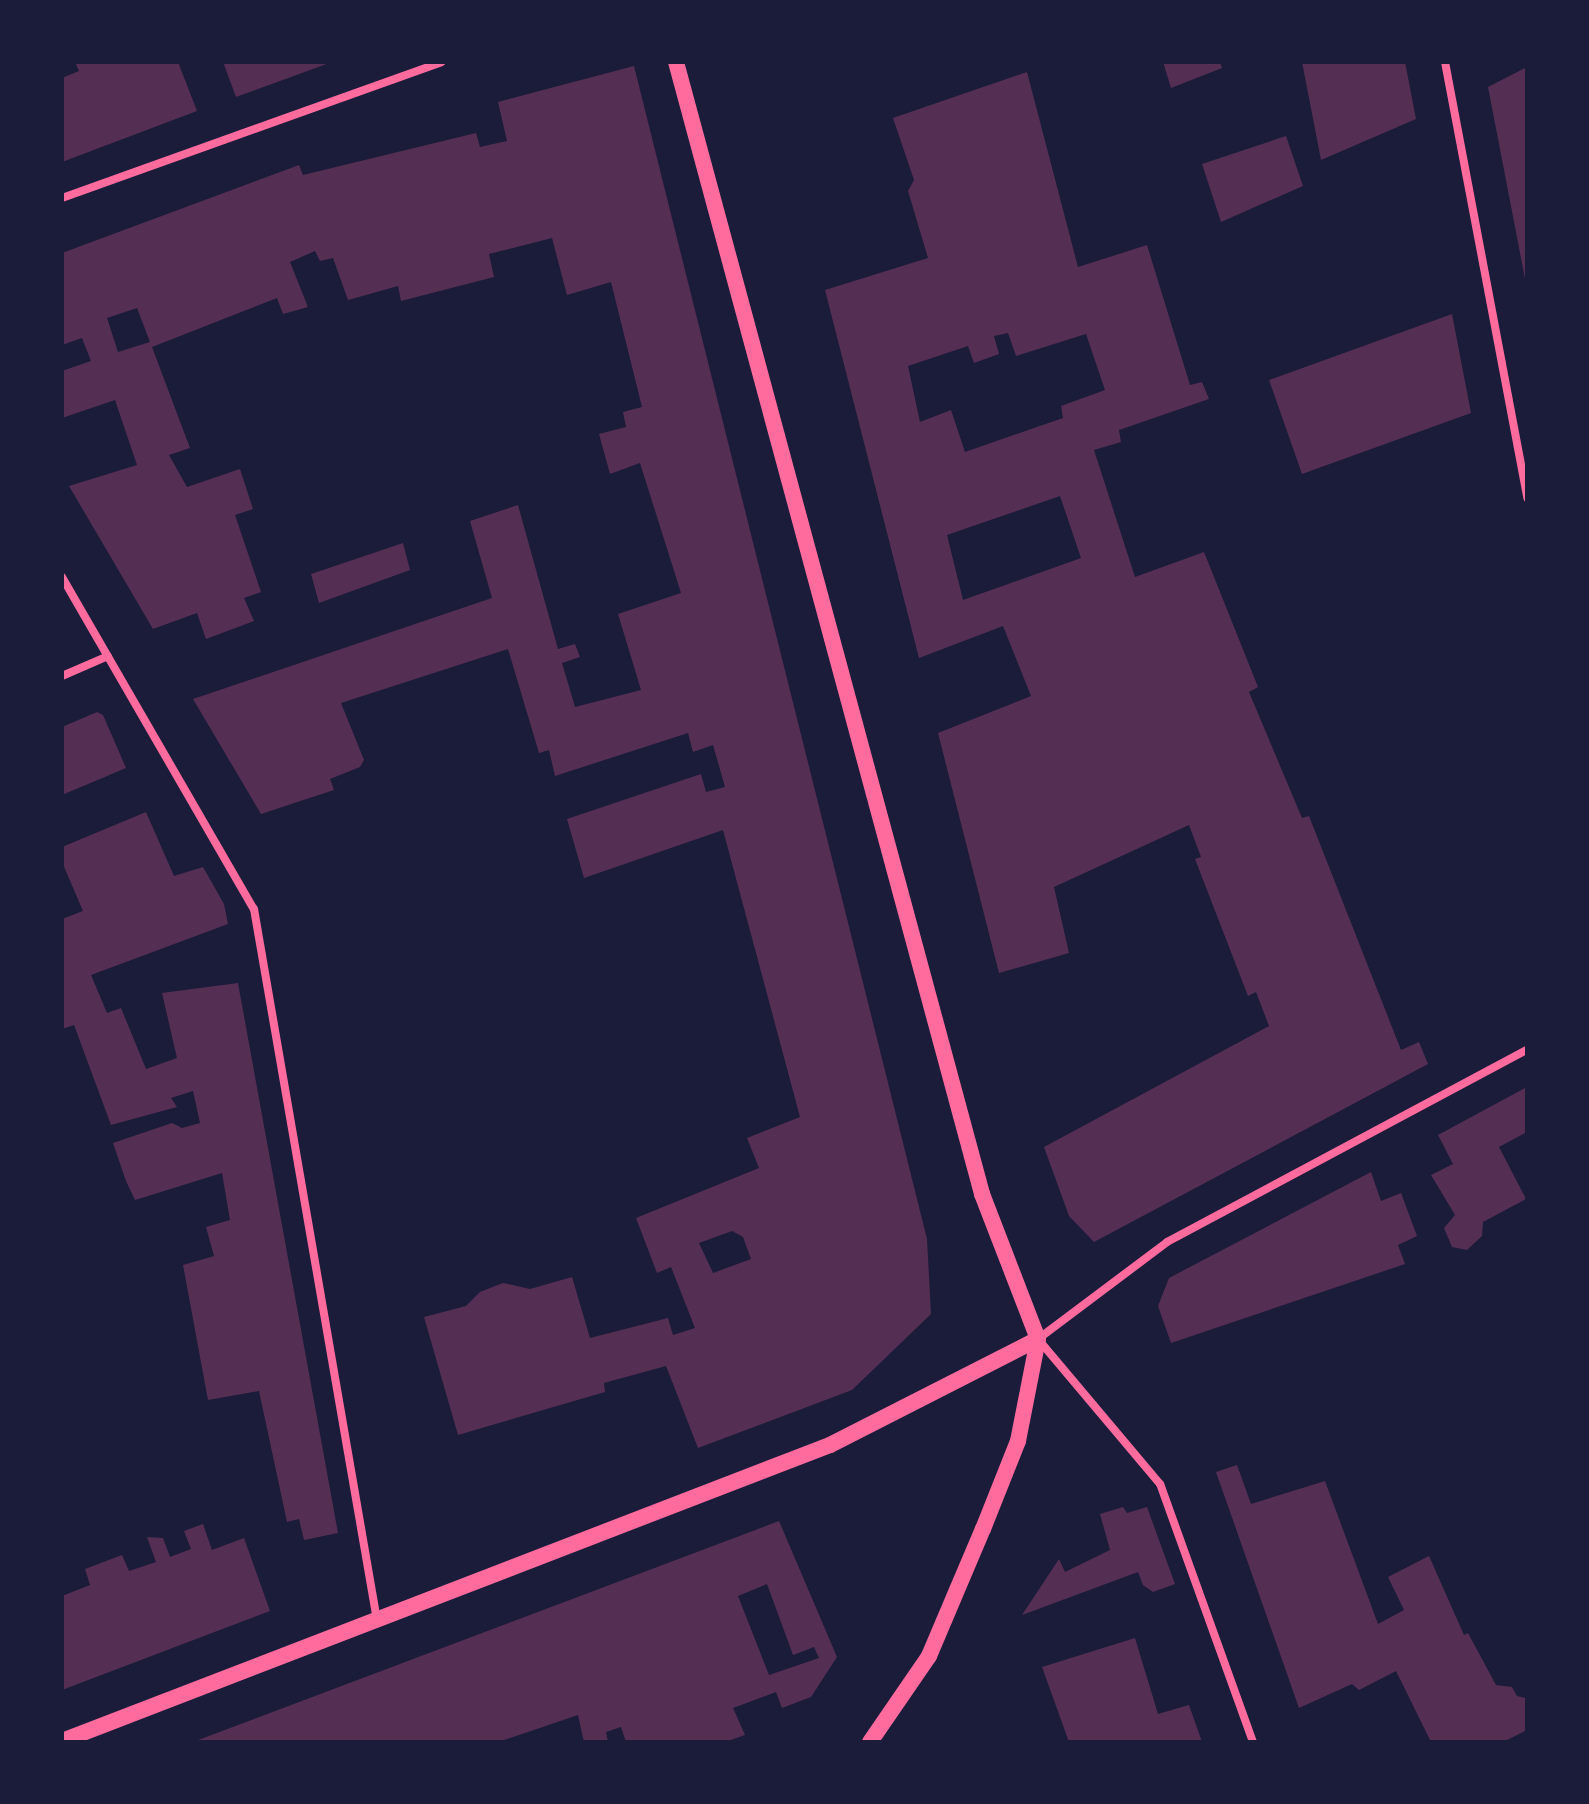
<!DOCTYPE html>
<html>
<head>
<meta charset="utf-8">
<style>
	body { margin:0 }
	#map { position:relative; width:1589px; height:1804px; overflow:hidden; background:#1b1b3a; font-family:Manrope,sans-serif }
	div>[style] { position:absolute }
	.building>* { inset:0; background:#542f53 }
	.minor>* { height:8px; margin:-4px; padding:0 4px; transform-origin:4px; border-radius:4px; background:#ff6b9d }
	.secondary>* { height:16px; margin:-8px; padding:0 8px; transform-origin:8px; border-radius:8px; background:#ff6b9d }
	span { translate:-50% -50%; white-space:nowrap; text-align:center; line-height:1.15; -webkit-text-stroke:6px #1b1b3a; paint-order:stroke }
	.frame { position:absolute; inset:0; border:64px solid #1b1b3a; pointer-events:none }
</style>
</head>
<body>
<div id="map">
	<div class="building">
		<div style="clip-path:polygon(75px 62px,178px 62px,197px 111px,62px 162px,62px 78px,79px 71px)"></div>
		<div style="clip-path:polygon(223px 62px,332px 62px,236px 97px)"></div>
		<div style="clip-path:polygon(1163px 62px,1220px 62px,1222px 68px,1171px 88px)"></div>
		<div style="clip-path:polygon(1302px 62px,1405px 62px,1416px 119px,1321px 160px)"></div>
		<div style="clip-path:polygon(evenodd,634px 66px,927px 1239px,931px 1314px,852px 1390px,698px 1448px,666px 1366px,604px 1383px,605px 1392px,458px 1435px,424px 1317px,466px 1306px,480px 1292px,503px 1283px,530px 1289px,572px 1277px,590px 1338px,668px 1318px,673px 1335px,695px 1328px,671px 1267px,657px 1273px,636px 1218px,759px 1168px,747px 1138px,800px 1117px,723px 830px,584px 878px,567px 819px,701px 774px,706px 792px,725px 787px,713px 745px,693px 752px,688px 733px,555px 776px,549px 750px,539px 753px,508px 649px,341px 703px,364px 760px,360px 767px,330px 779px,334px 790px,261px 814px,193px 699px,492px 598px,470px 521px,518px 505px,558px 649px,575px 644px,580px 657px,562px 663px,575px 707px,641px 690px,618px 614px,681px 593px,640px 463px,610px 474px,599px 434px,626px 427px,623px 412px,642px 407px,611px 282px,567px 295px,552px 238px,489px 254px,494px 277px,401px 301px,398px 286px,348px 300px,333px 258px,320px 261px,315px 251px,290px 262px,308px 307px,283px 314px,277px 298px,152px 347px,190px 448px,169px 455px,187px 487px,240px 469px,253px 509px,235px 515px,261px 592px,244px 598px,254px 621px,206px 639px,197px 613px,153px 629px,69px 486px,137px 465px,115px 400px,62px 418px,62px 371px,91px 361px,82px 338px,62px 345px,62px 253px,299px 165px,303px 175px,476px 133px,480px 147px,507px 141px,498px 102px,634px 66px,137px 308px,150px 342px,118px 352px,107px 318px,137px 308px,634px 66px,732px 1231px,743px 1237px,751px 1259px,713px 1273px,699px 1243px,732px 1231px)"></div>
		<div style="clip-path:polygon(1527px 67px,1527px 284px,1526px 284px,1488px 87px)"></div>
		<div style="clip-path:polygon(evenodd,1027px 72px,1078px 267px,1147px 245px,1190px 385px,1202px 382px,1209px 399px,1119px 430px,1121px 442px,1094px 450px,1135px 577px,1204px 552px,1258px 687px,1249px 692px,1302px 818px,1309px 816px,1401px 1050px,1419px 1042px,1428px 1064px,1094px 1242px,1069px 1216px,1044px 1147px,1269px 1026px,1256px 992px,1248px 996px,1195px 859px,1201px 857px,1189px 825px,1054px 887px,1069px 953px,999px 973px,938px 733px,1031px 696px,1003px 626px,919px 658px,825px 290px,928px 258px,908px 191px,914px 180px,893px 118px,1027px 72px,1008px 333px,1016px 356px,1086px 334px,1105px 390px,1061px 406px,1063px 418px,965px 452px,951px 410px,920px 422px,908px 366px,968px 346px,974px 363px,999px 354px,994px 336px,1008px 333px,1027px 72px,1060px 496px,1081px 558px,963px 600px,947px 535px,1060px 496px)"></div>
		<div style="clip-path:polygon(1286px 136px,1303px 186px,1221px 222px,1202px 164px)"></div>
		<div style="clip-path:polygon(1452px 314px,1471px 413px,1302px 474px,1269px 380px)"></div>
		<div style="clip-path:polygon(403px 543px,410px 570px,319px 603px,311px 574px)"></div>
		<div style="clip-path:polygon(97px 712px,103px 715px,126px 768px,62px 795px,62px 727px)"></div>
		<div style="clip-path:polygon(146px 812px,174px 876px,203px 867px,224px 904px,228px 924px,91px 975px,107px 1013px,121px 1008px,146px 1069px,177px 1058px,162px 993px,238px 983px,338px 1533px,304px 1540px,299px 1519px,287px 1522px,259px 1391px,208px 1400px,183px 1265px,214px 1256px,206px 1227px,230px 1220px,222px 1173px,135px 1200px,126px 1181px,113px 1143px,172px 1123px,182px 1128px,200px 1123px,193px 1091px,171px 1098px,177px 1107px,111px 1125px,74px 1025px,62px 1029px,62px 919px,83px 911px,62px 862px,62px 847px)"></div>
		<div style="clip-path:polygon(1527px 1087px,1527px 1132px,1499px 1147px,1526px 1199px,1483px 1222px,1482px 1236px,1467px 1250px,1452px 1247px,1444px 1228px,1455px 1215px,1431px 1175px,1453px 1164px,1438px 1135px)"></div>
		<div style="clip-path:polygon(1371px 1172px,1381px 1201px,1401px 1193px,1417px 1236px,1398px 1245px,1405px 1264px,1171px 1343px,1158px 1306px,1169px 1278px)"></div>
		<div style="clip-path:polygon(1237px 1465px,1251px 1504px,1325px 1481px,1378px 1624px,1404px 1610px,1388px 1577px,1429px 1556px,1464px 1635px,1468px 1633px,1496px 1685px,1512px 1687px,1517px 1696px,1525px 1698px,1527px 1730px,1503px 1742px,1431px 1742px,1396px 1671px,1359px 1690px,1352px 1684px,1299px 1708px,1216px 1472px)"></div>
		<div style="clip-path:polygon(1123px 1507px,1127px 1513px,1147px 1507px,1175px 1584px,1153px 1592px,1143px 1585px,1138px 1572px,1022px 1615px,1059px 1559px,1065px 1572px,1110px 1550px,1100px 1514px)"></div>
		<div style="clip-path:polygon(evenodd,779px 1521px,837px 1657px,811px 1697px,782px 1708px,776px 1692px,733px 1708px,745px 1735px,725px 1742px,626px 1742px,621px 1727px,606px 1732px,608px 1742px,584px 1742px,578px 1715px,498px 1742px,193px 1742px,779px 1521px,767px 1584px,793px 1655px,814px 1647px,819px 1658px,769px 1675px,738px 1596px,767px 1584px)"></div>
		<div style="clip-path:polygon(203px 1524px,212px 1550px,244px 1538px,270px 1611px,62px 1690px,62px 1596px,90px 1585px,85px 1569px,122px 1555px,129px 1571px,156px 1562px,147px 1537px,163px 1538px,170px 1557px,191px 1549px,184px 1531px)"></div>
		<div style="clip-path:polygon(1135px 1638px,1158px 1714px,1189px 1705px,1202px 1742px,1069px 1742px,1042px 1667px)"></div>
	</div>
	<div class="minor">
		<div style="left:1445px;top:62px;width:444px;rotate:79.3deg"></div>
		<div style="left:62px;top:198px;width:403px;rotate:-19.7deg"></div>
		<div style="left:62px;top:577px;width:384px;rotate:60deg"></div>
		<div style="left:254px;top:909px;width:722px;rotate:80.19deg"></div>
		<div style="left:62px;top:676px;width:50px;rotate:-23.5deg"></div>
		<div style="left:1253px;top:1742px;width:274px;rotate:-109.8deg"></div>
		<div style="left:1160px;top:1484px;width:189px;rotate:-130.1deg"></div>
		<div style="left:1038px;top:1339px;width:161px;rotate:-36.9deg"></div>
		<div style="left:1167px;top:1242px;width:408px;rotate:-28.1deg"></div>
	</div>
	<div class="secondary">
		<div style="left:676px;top:62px;width:1173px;rotate:74.87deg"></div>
		<div style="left:982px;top:1194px;width:155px;rotate:68.9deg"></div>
		<div style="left:62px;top:1741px;width:823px;rotate:-21.08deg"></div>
		<div style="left:830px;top:1445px;width:233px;rotate:-27deg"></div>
		<div style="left:870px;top:1742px;width:104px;rotate:-55.5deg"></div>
		<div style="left:929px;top:1656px;width:138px;rotate:-67deg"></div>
		<div style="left:983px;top:1529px;width:95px;rotate:-68.3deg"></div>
		<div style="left:1018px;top:1441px;width:104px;rotate:-78.9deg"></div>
	</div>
	<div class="frame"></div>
</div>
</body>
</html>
